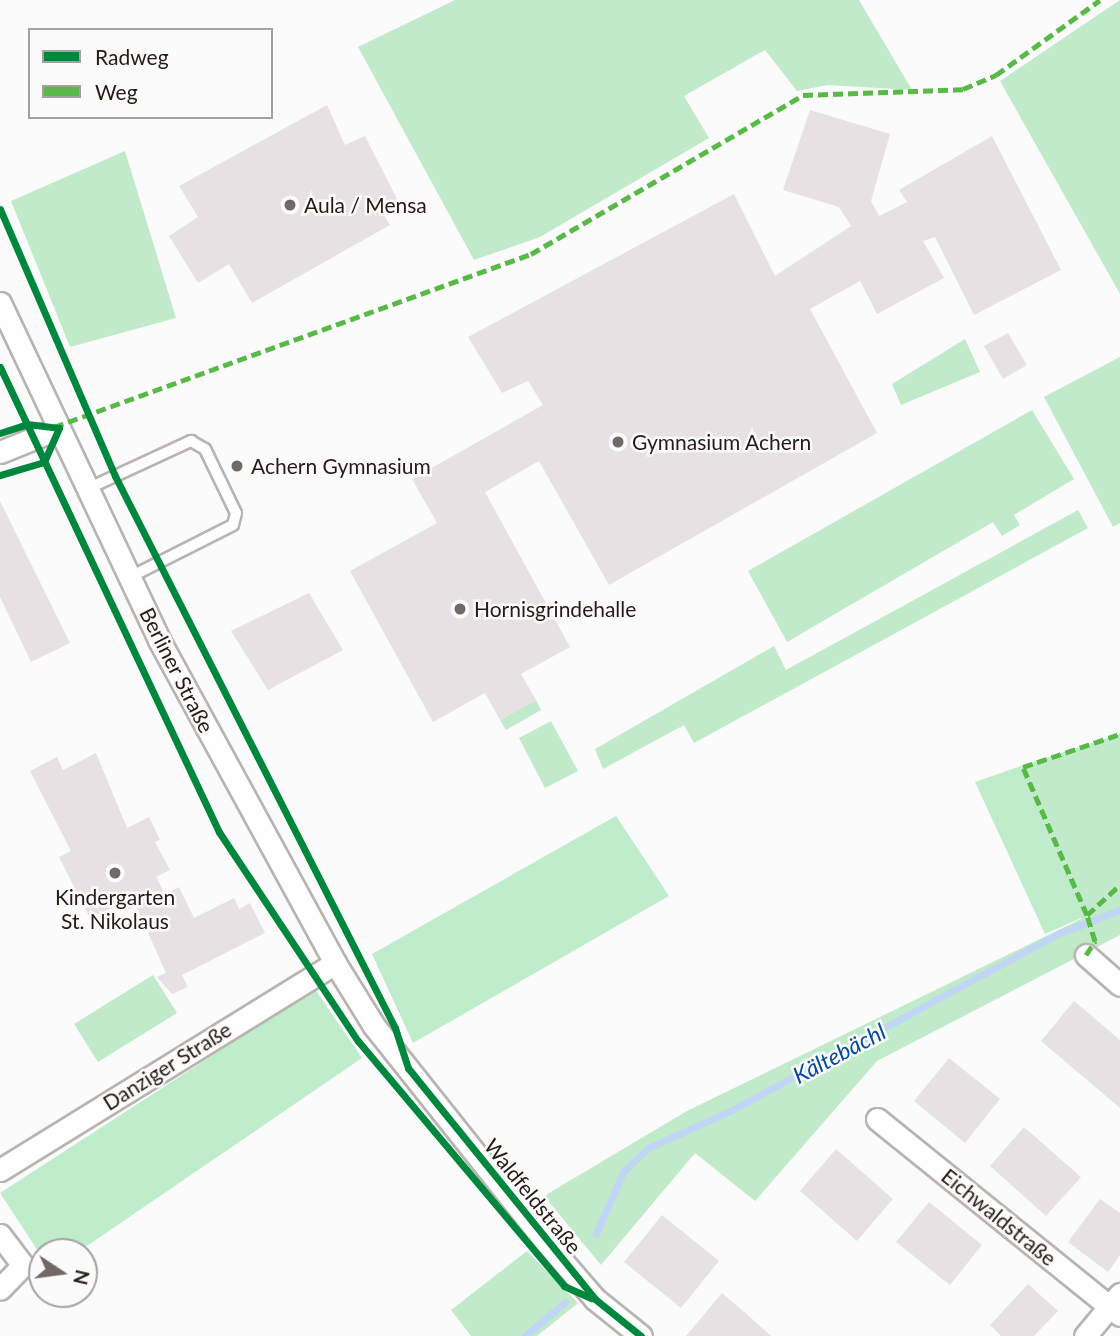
<!DOCTYPE html>
<html>
<head>
<meta charset="utf-8">
<style>
	body { margin:0 }
	#map { position:relative; width:1120px; height:1336px; overflow:hidden; background:#fbfbfb; font-family:Lato,sans-serif }
	div>[style] { position:absolute }
	.green>* { inset:0; background:#c0eaca }
	.forest>* { inset:0; background:#bfeccb }
	.stream>* { height:7px; margin:-3.5px; padding:0 3.5px; transform-origin:3.5px; border-radius:3.5px; background:#c0d6f4 }
	.building>* { inset:0; background:#e7e1e3 }
	.roads { filter:drop-shadow(2px 0 #b8b4b0) drop-shadow(-2px 0 #b8b4b0) drop-shadow(0 2px #b8b4b0) drop-shadow(0 -2px #b8b4b0) }
	.lane>* { height:10px; margin:-5px; padding:0 5px; transform-origin:5px; border-radius:5px; background:#fefefe }
	.street>* { height:21px; margin:-10.5px; padding:0 10.5px; transform-origin:10.5px; border-radius:10.5px; background:#fefefe }
	.quiet>* { height:5px; margin-top:-2.5px; transform-origin:0; background:repeating-linear-gradient(90deg,#58b947 0 10px,transparent 0 15px) }
	.cycleway>* { height:7px; margin:-3.5px; padding:0 3.5px; transform-origin:3.5px; border-radius:3.5px; background:#00873e }
	.dots>* { width:19px; height:19px; translate:-50% -50%; box-sizing:border-box; border:4px solid #fbfbfb; border-radius:50% }
	span { translate:-50% -50%; white-space:nowrap; text-align:center; line-height:1.15; -webkit-text-stroke:5px #fbfbfb; paint-order:stroke }
	.poi-label { font-size:21px; color:#251b14 }
	.left { translate:0 -50%; text-align:left }
	.street-label { font-size:21px; color:#251b14 }
	.water-label { font-size:23px; color:#054a9c; font-style:italic }
	.legend { position:absolute; left:28px; top:28px; width:245px; height:91px; box-sizing:border-box; background:#fbfbfb; border:2px solid #a5a19f; margin:0; padding:9px 12px; list-style:none; font-size:21px; color:#251b14 }
	.legend li { display:flex; align-items:center; gap:14px; height:35px }
	.legend b { width:35px; border:2px solid #a5a19f }
	.north { position:absolute; left:28px; top:1238px; width:70px; height:70px; box-sizing:border-box; background:#fbfbfb; border:2px solid #a5a19f; border-radius:50%; rotate:103deg; font-size:19px; font-weight:700; line-height:28px; text-align:center; color:#251b14 }
	.north::after { content:''; display:block; margin:auto; width:24px; height:32px; background:#706965; clip-path:polygon(50% 0,100% 100%,50% 72%,0 100%) }
</style>
</head>
<body>
<div id="map">
	<div class="green">
		<div style="clip-path:polygon(455px 0,859px 0,912px 90px,828px 85px,797px 91px,765px 50px,684px 96px,709px 138px,540px 237px,474px 260px,358px 47px)"></div>
		<div style="clip-path:polygon(1120px 0,1120px 294px,1000px 81px)"></div>
		<div style="clip-path:polygon(125px 151px,176px 318px,70px 347px,11px 201px)"></div>
		<div style="clip-path:polygon(965px 339px,980px 372px,901px 405px,892px 384px)"></div>
		<div style="clip-path:polygon(1120px 357px,1120px 523px,1113px 527px,1044px 397px)"></div>
		<div style="clip-path:polygon(1032px 410px,1074px 479px,1014px 515px,1020px 525px,1002px 536px,993px 522px,787px 642px,748px 571px)"></div>
		<div style="clip-path:polygon(1078px 510px,1088px 528px,694px 743px,684px 725px,603px 769px,595px 749px,774px 646px,786px 670px)"></div>
		<div style="clip-path:polygon(536px 700px,541px 710px,506px 730px,500px 720px)"></div>
		<div style="clip-path:polygon(551px 721px,578px 771px,545px 788px,519px 738px)"></div>
		<div style="clip-path:polygon(1120px 734px,1120px 935px,877px 1061px,755px 1201px,695px 1153px,601px 1265px,544px 1196px,687px 1111px,1081px 919px,1021px 766px)"></div>
		<div style="clip-path:polygon(153px 975px,177px 1013px,98px 1062px,74px 1024px)"></div>
		<div style="clip-path:polygon(527px 1251px,578px 1303px,537px 1336px,471px 1336px,451px 1310px)"></div>
	</div>
	<div class="forest">
		<div style="clip-path:polygon(1021px 766px,1081px 918px,1045px 934px,975px 782px)"></div>
		<div style="clip-path:polygon(616px 816px,669px 896px,413px 1043px,372px 954px)"></div>
		<div style="clip-path:polygon(315px 989px,362px 1058px,78px 1252px,42px 1252px,42px 1257px,0 1193px)"></div>
	</div>
	<div class="stream">
		<div style="left:596px;top:1234px;width:68px;rotate:-66.5deg"></div>
		<div style="left:623px;top:1172px;width:35px;rotate:-44deg"></div>
		<div style="left:648px;top:1148px;width:92px;rotate:-24.3deg"></div>
		<div style="left:732px;top:1110px;width:373px;rotate:-28.4deg"></div>
		<div style="left:1060px;top:933px;width:64px;rotate:-21deg"></div>
		<div style="left:525px;top:1336px;width:52px;rotate:-40.4deg"></div>
	</div>
	<div class="building">
		<div style="clip-path:polygon(327px 105px,345px 145px,365px 136px,397px 199px,381px 210px,390px 225px,252px 303px,229px 264px,198px 283px,169px 236px,198px 217px,179px 186px)"></div>
		<div style="clip-path:polygon(810px 110px,890px 134px,871px 201px,879px 216px,907px 202px,899px 190px,992px 136px,1061px 270px,974px 315px,935px 237px,923px 241px,944px 278px,877px 314px,860px 281px,810px 309px,877px 433px,609px 585px,539px 461px,485px 492px,570px 647px,521px 674px,536px 700px,500px 720px,485px 693px,433px 722px,350px 571px,437px 523px,412px 479px,543px 405px,528px 381px,502px 393px,468px 337px,734px 194px,775px 276px,851px 226px,839px 207px,783px 190px)"></div>
		<div style="clip-path:polygon(1008px 333px,1027px 365px,1003px 379px,984px 346px)"></div>
		<div style="clip-path:polygon(0 501px,70px 643px,31px 662px,0 597px)"></div>
		<div style="clip-path:polygon(309px 593px,343px 650px,268px 690px,231px 631px)"></div>
		<div style="clip-path:polygon(96px 753px,127px 828px,149px 817px,160px 840px,155px 842px,170px 870px,156px 877px,165px 894px,179px 887px,194px 918px,234px 898px,239px 909px,250px 903px,265px 933px,182px 975px,188px 987px,172px 994px,157px 977px,166px 973px,136px 906px,127px 910px,119px 895px,112px 898px,116px 906px,90px 918px,59px 857px,71px 851px,30px 771px,57px 757px,63px 770px)"></div>
		<div style="clip-path:polygon(1074px 1001px,1120px 1040px,1120px 1108px,1041px 1041px)"></div>
		<div style="clip-path:polygon(949px 1058px,1000px 1099px,965px 1143px,914px 1101px)"></div>
		<div style="clip-path:polygon(1024px 1127px,1081px 1177px,1046px 1216px,990px 1166px)"></div>
		<div style="clip-path:polygon(836px 1149px,893px 1199px,857px 1241px,800px 1191px)"></div>
		<div style="clip-path:polygon(1100px 1199px,1120px 1213px,1120px 1255px,1108px 1272px,1068px 1242px)"></div>
		<div style="clip-path:polygon(929px 1202px,982px 1245px,950px 1285px,896px 1242px)"></div>
		<div style="clip-path:polygon(662px 1215px,719px 1261px,681px 1308px,624px 1262px)"></div>
		<div style="clip-path:polygon(1028px 1284px,1058px 1311px,1034px 1336px,1001px 1336px,990px 1325px)"></div>
		<div style="clip-path:polygon(722px 1293px,750px 1317px,771px 1336px,686px 1336px)"></div>
	</div>
	<div class="roads">
		<div class="lane">
			<div style="left:87px;top:489px;width:115px;rotate:-24.8deg"></div>
			<div style="left:191px;top:441px;width:16px;rotate:30deg"></div>
			<div style="left:205px;top:449px;width:71px;rotate:64.2deg"></div>
			<div style="left:236px;top:513px;width:12px;rotate:104deg"></div>
			<div style="left:233px;top:525px;width:115px;rotate:153.2deg"></div>
		</div>
		<div class="street">
			<div style="left:0;top:303px;width:373px;rotate:64.7deg"></div>
			<div style="left:159px;top:640px;width:368px;rotate:61.4deg"></div>
			<div style="left:335px;top:963px;width:74px;rotate:58.2deg"></div>
			<div style="left:374px;top:1026px;width:275px;rotate:51.5deg"></div>
			<div style="left:545px;top:1241px;width:77px;rotate:49.2deg"></div>
			<div style="left:595px;top:1299px;width:59px;rotate:38.8deg"></div>
			<div style="left:0;top:452px;width:64px;rotate:-22.1deg"></div>
			<div style="left:1086px;top:955px;width:45px;rotate:41.4deg"></div>
			<div style="left:877px;top:1119px;width:312px;rotate:38.9deg"></div>
			<div style="left:0;top:1170px;width:394px;rotate:-31.7deg"></div>
			<div style="left:0;top:1235px;width:38px;rotate:53deg"></div>
			<div style="left:23px;top:1265px;width:33px;rotate:134deg"></div>
			<div style="left:1085px;top:1336px;width:55px;rotate:-50.2deg"></div>
		</div>
	</div>
	<div class="quiet">
		<div style="left:54px;top:427px;width:507px;rotate:-19.93deg"></div>
		<div style="left:531px;top:254px;width:315px;rotate:-30.3deg"></div>
		<div style="left:803px;top:95px;width:160px;rotate:-2.1deg"></div>
		<div style="left:963px;top:89px;width:36px;rotate:-23deg"></div>
		<div style="left:996px;top:75px;width:128px;rotate:-35.8deg"></div>
		<div style="left:1087px;top:915px;width:45px;rotate:-42.3deg"></div>
		<div style="left:1086px;top:955px;width:17px;rotate:-57deg"></div>
		<div style="left:1095px;top:941px;width:27px;rotate:-107deg"></div>
		<div style="left:1087px;top:915px;width:161px;rotate:-113.4deg"></div>
		<div style="left:1023px;top:767px;width:102px;rotate:-18.8deg"></div>
	</div>
	<div class="cycleway">
		<div style="left:0;top:209px;width:291px;rotate:66.7deg"></div>
		<div style="left:115px;top:476px;width:619px;rotate:63.1deg"></div>
		<div style="left:395px;top:1028px;width:42px;rotate:72deg"></div>
		<div style="left:408px;top:1068px;width:297px;rotate:51deg"></div>
		<div style="left:595px;top:1299px;width:59px;rotate:38.8deg"></div>
		<div style="left:0;top:367px;width:514px;rotate:64.78deg"></div>
		<div style="left:219px;top:832px;width:251px;rotate:56.4deg"></div>
		<div style="left:358px;top:1041px;width:320px;rotate:49.9deg"></div>
		<div style="left:564px;top:1286px;width:30px;rotate:24deg"></div>
		<div style="left:0;top:433px;width:28px;rotate:-18deg"></div>
		<div style="left:27px;top:424px;width:32px;rotate:7deg"></div>
		<div style="left:59px;top:428px;width:37px;rotate:114deg"></div>
		<div style="left:44px;top:462px;width:46px;rotate:163.5deg"></div>
	</div>
	<div class="dots">
		<div style="left:290px;top:205px;background:#706965"></div>
		<div style="left:618px;top:442px;background:#706965"></div>
		<div style="left:237px;top:466px;background:#706965"></div>
		<div style="left:460px;top:609px;background:#706965"></div>
		<div style="left:115px;top:873px;background:#706965"></div>
	</div>
	<div class="poi-label">
		<span class="left" style="left:304px;top:205px">Aula / Mensa</span>
		<span class="left" style="left:632px;top:442px">Gymnasium Achern</span>
		<span class="left" style="left:251px;top:466px">Achern Gymnasium</span>
		<span class="left" style="left:474px;top:609px">Hornisgrindehalle</span>
		<span style="left:115px;top:909px">Kindergarten<br>St. Nikolaus</span>
	</div>
	<div class="street-label">
		<span style="left:177px;top:670px;rotate:63deg">Berliner Straße</span>
		<span style="left:167px;top:1066px;rotate:-32deg">Danziger Straße</span>
		<span style="left:533px;top:1196px;rotate:51deg">Waldfeldstraße</span>
		<span style="left:999px;top:1217px;rotate:39deg">Eichwaldstraße</span>
	</div>
	<div class="water-label">
		<span style="left:839px;top:1053px;rotate:-28deg">Kältebächl</span>
	</div>
	<ul class="legend">
	<li><b style="height:9px;background:#00873e"></b>Radweg</li>
	<li><b style="height:9px;background:#58b947"></b>Weg</li>
	</ul>
	<div class="north">N</div>
</div>
</body>
</html>
